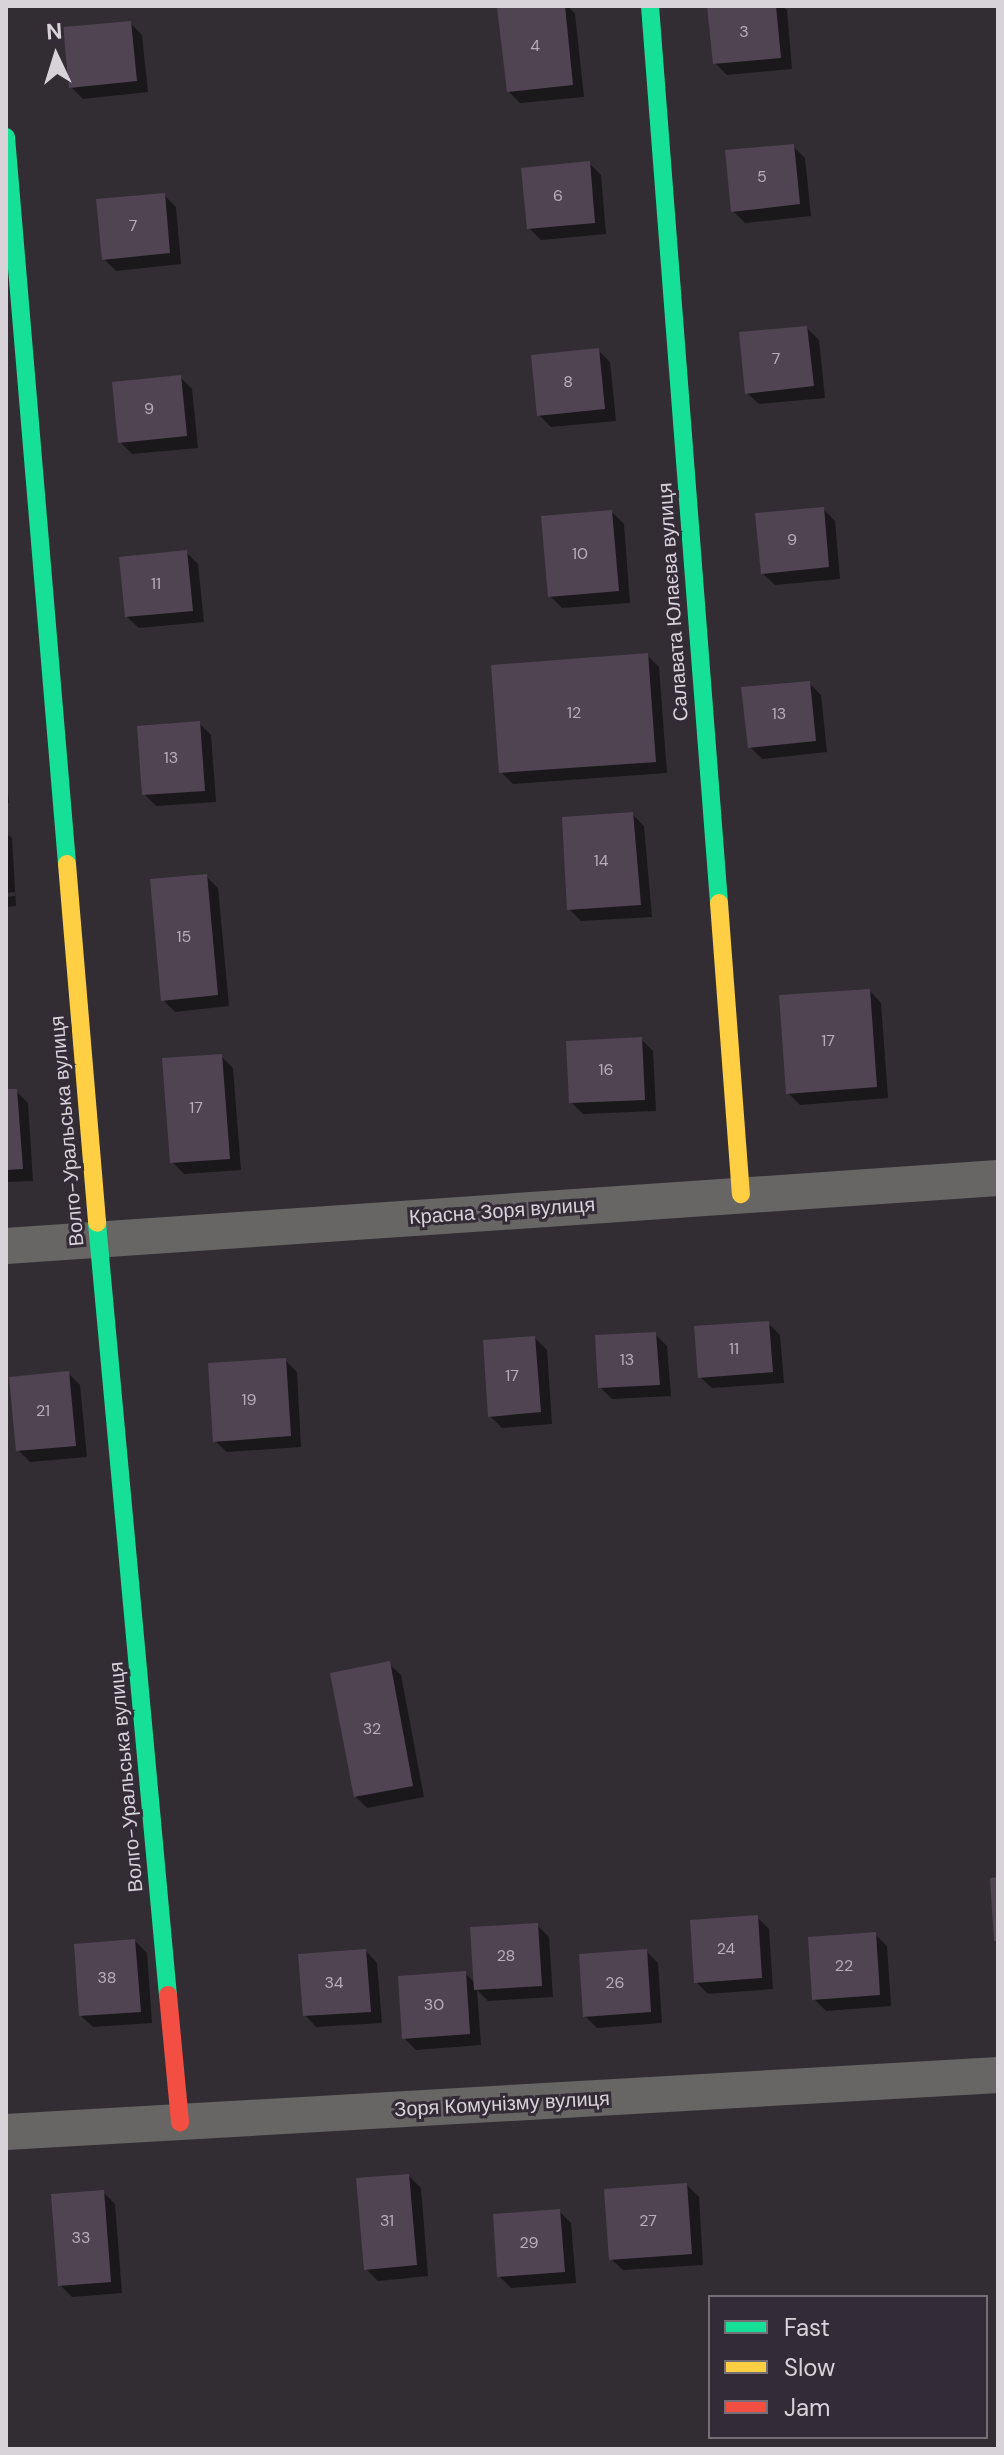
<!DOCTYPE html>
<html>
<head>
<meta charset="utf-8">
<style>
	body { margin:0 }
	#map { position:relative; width:1004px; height:2455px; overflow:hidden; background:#322d33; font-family:"DM Sans",sans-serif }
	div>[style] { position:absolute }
	.shadow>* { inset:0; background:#0007 }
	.building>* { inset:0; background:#504453 }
	.street>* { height:36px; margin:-18px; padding:0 18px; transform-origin:18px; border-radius:18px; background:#686565 }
	.fast>* { height:18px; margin:-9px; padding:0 9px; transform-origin:9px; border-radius:9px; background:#16e098 }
	.slow>* { height:18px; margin:-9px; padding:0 9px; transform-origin:9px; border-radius:9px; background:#ffcf43 }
	.jam>* { height:18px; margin:-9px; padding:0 9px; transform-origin:9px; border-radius:9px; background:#f24e42 }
	span { translate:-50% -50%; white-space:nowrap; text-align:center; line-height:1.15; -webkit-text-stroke:6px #332b35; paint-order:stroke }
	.number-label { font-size:16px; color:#b6aeb8 }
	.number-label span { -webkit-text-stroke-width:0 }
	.street-label { font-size:20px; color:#d8d2d9 }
	.frame { position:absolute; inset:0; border:8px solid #d8d2d9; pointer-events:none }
	.legend { position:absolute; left:708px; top:2295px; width:280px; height:144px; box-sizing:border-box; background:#332b35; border:2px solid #756e77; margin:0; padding:10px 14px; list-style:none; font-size:24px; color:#d8d2d9 }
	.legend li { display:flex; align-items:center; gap:16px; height:40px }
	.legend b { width:40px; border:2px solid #756e77 }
	.north { position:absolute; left:16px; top:16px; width:80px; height:80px; -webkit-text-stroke:6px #332b35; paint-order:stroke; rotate:356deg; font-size:22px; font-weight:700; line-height:32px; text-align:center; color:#d8d2d9 }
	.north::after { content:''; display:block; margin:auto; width:28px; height:36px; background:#d8d2d9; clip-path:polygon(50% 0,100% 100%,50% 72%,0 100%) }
</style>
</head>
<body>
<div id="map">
	<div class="shadow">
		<div style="clip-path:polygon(522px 6px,568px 6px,575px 14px,584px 97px,520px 103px,508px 91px,500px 8px)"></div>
		<div style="clip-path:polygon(709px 6px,782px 6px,787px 10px,792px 69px,727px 75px,715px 63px)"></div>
		<div style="clip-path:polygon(130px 23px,142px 35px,148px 92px,83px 99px,71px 87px)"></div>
		<div style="clip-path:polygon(793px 146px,805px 158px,811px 216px,745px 223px,733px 211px)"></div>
		<div style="clip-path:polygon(589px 163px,601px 175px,606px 234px,541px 240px,529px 228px)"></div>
		<div style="clip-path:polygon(164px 195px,176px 207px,181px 264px,116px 271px,104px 259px)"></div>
		<div style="clip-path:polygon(807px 328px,819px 340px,825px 398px,759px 404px,747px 393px)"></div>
		<div style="clip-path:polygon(598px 350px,610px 362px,616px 421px,551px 427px,539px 415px)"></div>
		<div style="clip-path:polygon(180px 377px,192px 389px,198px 448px,132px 454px,120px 442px)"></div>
		<div style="clip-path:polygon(823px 509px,835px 521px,840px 579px,775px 585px,763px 574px)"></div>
		<div style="clip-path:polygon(612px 512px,624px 524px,630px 603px,562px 608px,550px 596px)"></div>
		<div style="clip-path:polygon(186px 552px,198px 564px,204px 622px,139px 628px,127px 617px)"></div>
		<div style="clip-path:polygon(647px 655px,659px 667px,667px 773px,513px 784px,501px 772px)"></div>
		<div style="clip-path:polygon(809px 683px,821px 695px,827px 752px,762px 759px,750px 747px)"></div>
		<div style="clip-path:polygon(199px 723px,211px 735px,216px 802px,156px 806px,144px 794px)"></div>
		<div style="clip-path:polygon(6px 768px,9px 803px,6px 804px)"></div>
		<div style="clip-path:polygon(632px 814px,644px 826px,652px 917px,581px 921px,569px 909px)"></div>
		<div style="clip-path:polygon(6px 833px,12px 838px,16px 906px,6px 907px,6px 897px,15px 896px,15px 892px,6px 893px)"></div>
		<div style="clip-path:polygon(206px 876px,218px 888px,229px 1006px,175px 1012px,163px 1000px)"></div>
		<div style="clip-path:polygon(870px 991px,881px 1003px,888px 1098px,800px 1105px,788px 1093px)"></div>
		<div style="clip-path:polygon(641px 1039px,653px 1051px,656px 1111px,583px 1114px,571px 1102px)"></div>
		<div style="clip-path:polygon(221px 1056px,233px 1068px,241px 1170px,184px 1174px,172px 1162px)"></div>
		<div style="clip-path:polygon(6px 1091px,16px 1091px,28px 1103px,33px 1181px,6px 1182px)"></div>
		<div style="clip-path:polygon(768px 1323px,780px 1335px,784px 1383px,712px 1388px,700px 1377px)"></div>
		<div style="clip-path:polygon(655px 1334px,667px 1346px,671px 1396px,612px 1399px,600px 1387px)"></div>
		<div style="clip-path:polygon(535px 1338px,547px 1350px,552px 1424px,502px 1428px,490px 1416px)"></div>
		<div style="clip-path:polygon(285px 1360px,297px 1372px,301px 1447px,227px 1452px,215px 1441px)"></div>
		<div style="clip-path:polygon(68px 1373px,80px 1385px,87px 1457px,30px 1462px,18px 1450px)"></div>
		<div style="clip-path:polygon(389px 1664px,401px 1675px,424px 1797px,367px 1808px,355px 1796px)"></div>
		<div style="clip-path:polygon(757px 1917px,769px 1929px,773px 1989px,708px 1994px,696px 1982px)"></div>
		<div style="clip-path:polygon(537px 1925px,549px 1937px,553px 1997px,488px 2001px,477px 1990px,481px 2045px,416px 2050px,404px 2038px,465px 1973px,476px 1984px)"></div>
		<div style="clip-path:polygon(875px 1934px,887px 1946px,891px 2006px,826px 2011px,814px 1999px)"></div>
		<div style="clip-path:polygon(135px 1941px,147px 1953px,152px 2023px,93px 2027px,81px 2016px)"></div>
		<div style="clip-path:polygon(366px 1951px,377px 1963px,382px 2023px,316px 2027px,305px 2015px)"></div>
		<div style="clip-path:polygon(646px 1951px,658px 1963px,662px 2023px,597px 2028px,585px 2016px)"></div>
		<div style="clip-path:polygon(409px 2176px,421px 2188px,428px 2276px,378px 2281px,366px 2269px)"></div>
		<div style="clip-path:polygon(687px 2185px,699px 2197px,703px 2265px,623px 2270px,611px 2259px)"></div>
		<div style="clip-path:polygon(103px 2192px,115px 2204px,122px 2293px,72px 2297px,60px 2285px)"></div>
		<div style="clip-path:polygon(559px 2211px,571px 2223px,576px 2283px,511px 2288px,499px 2276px)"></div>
	</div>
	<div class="building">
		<div style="clip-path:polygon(565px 6px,573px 85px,507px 92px,497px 7px)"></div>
		<div style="clip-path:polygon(707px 6px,776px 6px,781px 58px,713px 64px)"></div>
		<div style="clip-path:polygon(131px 21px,137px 81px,69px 88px,63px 27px)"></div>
		<div style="clip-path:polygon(794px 144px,800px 204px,731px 212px,725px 150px)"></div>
		<div style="clip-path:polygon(590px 161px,595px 223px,527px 229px,521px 168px)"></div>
		<div style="clip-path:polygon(165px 193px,170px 253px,102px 260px,96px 199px)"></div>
		<div style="clip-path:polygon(807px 326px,814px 386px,745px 394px,739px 332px)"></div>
		<div style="clip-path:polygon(599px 348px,605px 409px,537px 416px,531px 355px)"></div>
		<div style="clip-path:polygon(181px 375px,187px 436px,118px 443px,112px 382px)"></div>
		<div style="clip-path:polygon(824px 507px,829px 567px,761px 574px,755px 513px)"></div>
		<div style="clip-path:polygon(612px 510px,619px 591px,548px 597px,541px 516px)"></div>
		<div style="clip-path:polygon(187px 550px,193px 611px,125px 617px,119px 557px)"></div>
		<div style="clip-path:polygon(648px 653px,656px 762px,499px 773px,491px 665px)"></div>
		<div style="clip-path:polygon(810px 681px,816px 741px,748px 748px,741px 687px)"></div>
		<div style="clip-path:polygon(200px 721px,205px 791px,142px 795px,137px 726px)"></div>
		<div style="clip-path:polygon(633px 812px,641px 905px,567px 910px,562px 817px)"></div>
		<div style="clip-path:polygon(207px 874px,218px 995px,161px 1001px,150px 879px)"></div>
		<div style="clip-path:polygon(870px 989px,877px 1087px,786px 1094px,779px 995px)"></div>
		<div style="clip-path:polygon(642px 1037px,645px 1100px,569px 1103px,566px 1041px)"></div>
		<div style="clip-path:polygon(222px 1054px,230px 1159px,170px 1163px,162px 1058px)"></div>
		<div style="clip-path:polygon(6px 1089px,17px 1089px,23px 1169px,6px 1170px)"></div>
		<div style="clip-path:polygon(769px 1321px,773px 1372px,698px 1378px,694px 1326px)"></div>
		<div style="clip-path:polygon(656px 1332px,660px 1385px,598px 1388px,595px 1335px)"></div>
		<div style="clip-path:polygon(535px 1336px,541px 1412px,488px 1417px,483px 1340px)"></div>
		<div style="clip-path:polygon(286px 1358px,291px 1436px,213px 1442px,208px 1363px)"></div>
		<div style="clip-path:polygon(69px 1371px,76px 1446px,16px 1451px,9px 1377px)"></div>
		<div style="clip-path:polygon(390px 1661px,413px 1786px,354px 1797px,330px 1673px)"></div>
		<div style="clip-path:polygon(998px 1877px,998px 1941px,994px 1941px,990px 1878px)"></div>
		<div style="clip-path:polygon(758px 1915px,762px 1978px,694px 1983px,690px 1920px)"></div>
		<div style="clip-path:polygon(538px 1923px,542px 1986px,474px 1990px,470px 1927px)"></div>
		<div style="clip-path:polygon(876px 1932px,880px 1995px,812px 2000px,808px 1937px)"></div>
		<div style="clip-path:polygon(135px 1939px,141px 2012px,79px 2016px,74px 1944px)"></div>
		<div style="clip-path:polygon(366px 1949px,371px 2012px,303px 2016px,298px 1954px)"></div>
		<div style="clip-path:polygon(647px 1949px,651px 2012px,583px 2017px,579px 1954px)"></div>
		<div style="clip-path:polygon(466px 1971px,470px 2034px,402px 2039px,398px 1976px)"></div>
		<div style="clip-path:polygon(409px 2174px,417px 2265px,364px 2270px,356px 2178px)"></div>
		<div style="clip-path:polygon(687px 2183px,692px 2254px,609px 2260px,604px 2189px)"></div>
		<div style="clip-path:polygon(104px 2190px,111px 2282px,58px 2286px,51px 2194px)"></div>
		<div style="clip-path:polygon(560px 2209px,565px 2272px,497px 2277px,493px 2214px)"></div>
	</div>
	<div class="street">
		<div style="left:6px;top:1246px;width:994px;rotate:-3.92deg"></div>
		<div style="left:6px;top:2132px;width:994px;rotate:-3.29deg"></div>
	</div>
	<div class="fast">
		<div style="left:650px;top:6px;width:900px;rotate:85.6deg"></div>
		<div style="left:6px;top:137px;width:730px;rotate:85.2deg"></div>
		<div style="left:97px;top:1223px;width:775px;rotate:84.75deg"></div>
	</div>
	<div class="slow">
		<div style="left:67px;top:864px;width:360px;rotate:85.2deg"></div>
		<div style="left:719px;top:903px;width:292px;rotate:85.7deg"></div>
	</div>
	<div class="jam">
		<div style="left:168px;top:1995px;width:128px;rotate:84.6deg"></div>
	</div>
	<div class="number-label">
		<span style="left:744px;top:32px">3</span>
		<span style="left:535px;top:46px">4</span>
		<span style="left:762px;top:177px">5</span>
		<span style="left:558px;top:196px">6</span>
		<span style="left:133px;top:226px">7</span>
		<span style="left:776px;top:359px">7</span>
		<span style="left:568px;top:382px">8</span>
		<span style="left:149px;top:409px">9</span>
		<span style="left:792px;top:540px">9</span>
		<span style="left:580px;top:554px">10</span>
		<span style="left:156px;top:584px">11</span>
		<span style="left:574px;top:713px">12</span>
		<span style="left:779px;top:714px">13</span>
		<span style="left:171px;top:758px">13</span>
		<span style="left:601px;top:861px">14</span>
		<span style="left:184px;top:937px">15</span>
		<span style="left:828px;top:1041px">17</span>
		<span style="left:606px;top:1070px">16</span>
		<span style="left:196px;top:1108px">17</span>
		<span style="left:734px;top:1349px">11</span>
		<span style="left:627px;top:1360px">13</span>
		<span style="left:512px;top:1376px">17</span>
		<span style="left:249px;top:1400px">19</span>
		<span style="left:43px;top:1411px">21</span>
		<span style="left:372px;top:1729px">32</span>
		<span style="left:726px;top:1949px">24</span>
		<span style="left:506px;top:1956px">28</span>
		<span style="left:844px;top:1966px">22</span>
		<span style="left:107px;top:1978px">38</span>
		<span style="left:334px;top:1983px">34</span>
		<span style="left:615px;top:1983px">26</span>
		<span style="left:434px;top:2005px">30</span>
		<span style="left:387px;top:2221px">31</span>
		<span style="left:648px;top:2221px">27</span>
		<span style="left:81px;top:2238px">33</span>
		<span style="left:529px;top:2243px">29</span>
	</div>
	<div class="street-label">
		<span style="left:673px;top:602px;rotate:-94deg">Салавата Юлаєва вулиця</span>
		<span style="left:67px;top:1131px;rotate:-95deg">Волго-Уральська вулиця</span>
		<span style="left:502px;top:1211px;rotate:-4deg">Красна Зоря вулиця</span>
		<span style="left:126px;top:1777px;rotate:-95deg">Волго-Уральська вулиця</span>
		<span style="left:502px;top:2104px;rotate:-3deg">Зоря Комунізму вулиця</span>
	</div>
	<div class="frame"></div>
	<ul class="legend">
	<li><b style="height:10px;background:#16e098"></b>Fast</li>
	<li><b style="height:10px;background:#ffcf43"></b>Slow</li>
	<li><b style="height:10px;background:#f24e42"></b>Jam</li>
	</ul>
	<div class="north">N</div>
</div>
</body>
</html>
